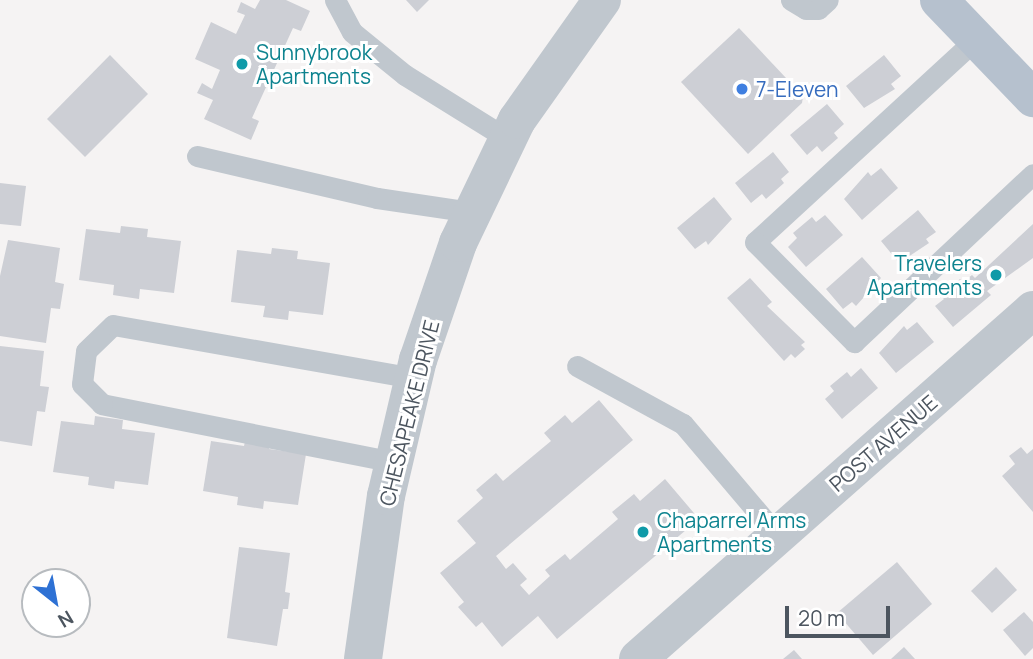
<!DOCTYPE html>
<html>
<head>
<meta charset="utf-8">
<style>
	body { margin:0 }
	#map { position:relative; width:1033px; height:659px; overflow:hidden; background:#f5f3f3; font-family:Manrope,sans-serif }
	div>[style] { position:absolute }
	.building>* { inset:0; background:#cdcfd5 }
	.service>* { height:21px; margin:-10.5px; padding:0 10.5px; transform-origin:10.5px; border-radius:10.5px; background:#c0c7ce }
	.minor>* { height:38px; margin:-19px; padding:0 19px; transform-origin:19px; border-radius:19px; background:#c0c7ce }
	.tertiary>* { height:38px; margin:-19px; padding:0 19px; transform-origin:19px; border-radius:19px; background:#c0c7ce }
	.primary>* { height:38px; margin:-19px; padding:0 19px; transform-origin:19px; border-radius:19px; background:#b6c1ce }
	.dots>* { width:19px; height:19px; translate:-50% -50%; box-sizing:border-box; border:4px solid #fff; border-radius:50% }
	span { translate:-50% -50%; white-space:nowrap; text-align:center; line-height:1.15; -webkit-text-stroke:6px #fff; paint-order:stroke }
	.culture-label { font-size:21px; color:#0d838f }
	.left { translate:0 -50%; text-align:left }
	.right { translate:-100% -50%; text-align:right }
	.shop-label { font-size:21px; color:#366cbe }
	.street-label { font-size:21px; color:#4c555f }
	.north { position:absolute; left:21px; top:568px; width:70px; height:70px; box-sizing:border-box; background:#fff; border:2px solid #b7bbbf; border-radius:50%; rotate:149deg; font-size:19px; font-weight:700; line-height:28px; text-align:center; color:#4c555f }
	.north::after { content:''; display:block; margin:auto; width:24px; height:32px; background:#2e71d4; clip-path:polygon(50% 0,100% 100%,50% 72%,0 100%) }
	.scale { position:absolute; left:785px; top:606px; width:105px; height:32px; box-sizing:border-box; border:4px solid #4c555f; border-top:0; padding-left:9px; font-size:21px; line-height:24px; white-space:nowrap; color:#4c555f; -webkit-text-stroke:5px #fff; paint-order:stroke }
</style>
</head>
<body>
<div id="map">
	<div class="building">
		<div style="clip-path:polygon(260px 0,286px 0,310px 11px,301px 31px,293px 28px,252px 118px,259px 121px,251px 140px,204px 119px,213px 100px,197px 93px,202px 83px,212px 89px,220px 70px,195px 59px,211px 22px,236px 34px,245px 15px,237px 12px,241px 2px,255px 9px)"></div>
		<div style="clip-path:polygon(406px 0,429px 0,417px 12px)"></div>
		<div style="clip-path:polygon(739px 28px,803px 96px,802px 103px,748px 154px,681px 82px)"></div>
		<div style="clip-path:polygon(110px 55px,148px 94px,85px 157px,47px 119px)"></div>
		<div style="clip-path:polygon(884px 55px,901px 76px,891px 84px,895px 89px,864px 108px,846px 86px)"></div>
		<div style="clip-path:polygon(827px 104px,844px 124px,834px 133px,838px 138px,822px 152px,817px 146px,807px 155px,790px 135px)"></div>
		<div style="clip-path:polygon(773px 152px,789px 172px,781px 179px,784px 183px,766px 199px,762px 194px,751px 203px,735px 183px)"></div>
		<div style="clip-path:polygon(881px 168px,898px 188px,862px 220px,844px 199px,868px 172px,871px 176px)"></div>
		<div style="clip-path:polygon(0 183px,26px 186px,21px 226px,0 224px)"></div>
		<div style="clip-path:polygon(714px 197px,732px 219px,708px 245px,706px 241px,695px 249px,677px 228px)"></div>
		<div style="clip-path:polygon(918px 210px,936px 232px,926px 239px,929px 243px,899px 263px,881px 241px)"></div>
		<div style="clip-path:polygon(825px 215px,843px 235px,806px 267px,788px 247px,797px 238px,793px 233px,812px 217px,816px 222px)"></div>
		<div style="clip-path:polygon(1033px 224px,1033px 258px,987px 291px,991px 295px,953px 327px,935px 306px,944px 299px,940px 295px,960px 279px,963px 282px,972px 275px,975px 278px)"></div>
		<div style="clip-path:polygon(121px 226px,148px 229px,147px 237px,181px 241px,174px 293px,140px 289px,139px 299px,113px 295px,114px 285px,79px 280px,86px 229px,120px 233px)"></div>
		<div style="clip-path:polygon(8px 240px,60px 248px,55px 282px,64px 284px,60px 309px,51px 308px,46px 343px,0 336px,0 276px)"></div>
		<div style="clip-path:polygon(272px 248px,298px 251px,297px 259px,330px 263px,323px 315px,289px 311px,288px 320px,263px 317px,265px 306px,231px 302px,237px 250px,271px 254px)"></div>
		<div style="clip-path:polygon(862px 257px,881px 278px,856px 306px,852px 302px,843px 309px,826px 289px)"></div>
		<div style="clip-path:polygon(750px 278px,772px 302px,767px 306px,805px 342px,801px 345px,805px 349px,795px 358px,791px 354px,784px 361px,727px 298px)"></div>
		<div style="clip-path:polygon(917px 322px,934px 342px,896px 373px,879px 353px,904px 326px,907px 330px)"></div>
		<div style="clip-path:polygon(0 346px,44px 351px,40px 386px,49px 387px,45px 412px,37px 411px,32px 446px,0 441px)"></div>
		<div style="clip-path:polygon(861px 368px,878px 388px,842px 419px,825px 399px,834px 391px,830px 386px,847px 372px,851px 377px)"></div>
		<div style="clip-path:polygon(599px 400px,633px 440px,496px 556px,506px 569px,513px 563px,527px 579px,520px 585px,529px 595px,550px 576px,545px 570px,565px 554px,570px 560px,618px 519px,612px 512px,634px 494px,640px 501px,665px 479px,699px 519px,557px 639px,538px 616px,502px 647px,482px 622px,476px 627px,458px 607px,464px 602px,440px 573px,476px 543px,457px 521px,483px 498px,476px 490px,496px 473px,503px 481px,551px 441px,544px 433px,565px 415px,572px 423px)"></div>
		<div style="clip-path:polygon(95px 416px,123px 420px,122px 429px,155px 433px,148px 485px,115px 481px,114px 489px,88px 485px,89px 477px,53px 472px,61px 421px,94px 425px)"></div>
		<div style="clip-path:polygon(246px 437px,271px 440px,269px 449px,306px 454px,298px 505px,264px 501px,263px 509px,237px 505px,238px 497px,203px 491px,211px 441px,244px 446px)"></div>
		<div style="clip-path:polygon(1021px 447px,1027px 454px,1033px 449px,1033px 512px,1002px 476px,1015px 464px,1009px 456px)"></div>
		<div style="clip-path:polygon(239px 547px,290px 553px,285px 592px,290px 593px,288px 609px,283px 609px,277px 646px,227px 638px)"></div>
		<div style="clip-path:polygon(897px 562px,932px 604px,873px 655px,837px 613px)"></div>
		<div style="clip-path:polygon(996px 567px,1017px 590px,992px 613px,971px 591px)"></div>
		<div style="clip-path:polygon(1024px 612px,1033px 622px,1033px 648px,1025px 656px,1003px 630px)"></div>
		<div style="clip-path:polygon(904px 647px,915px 659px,891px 659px)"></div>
		<div style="clip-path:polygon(794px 650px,802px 659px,783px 659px)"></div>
	</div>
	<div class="service">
		<div style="left:335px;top:0;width:36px;rotate:62deg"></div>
		<div style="left:352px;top:32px;width:68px;rotate:39.1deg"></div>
		<div style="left:405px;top:75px;width:121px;rotate:31.9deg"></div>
		<div style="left:791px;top:0;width:17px;rotate:31deg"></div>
		<div style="left:806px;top:9px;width:12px"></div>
		<div style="left:818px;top:9px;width:13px;rotate:-42deg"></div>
		<div style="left:976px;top:39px;width:300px;rotate:137.4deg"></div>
		<div style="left:755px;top:242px;width:141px;rotate:45.3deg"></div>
		<div style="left:854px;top:342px;width:245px;rotate:-43.2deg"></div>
		<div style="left:197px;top:156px;width:185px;rotate:13.1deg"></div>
		<div style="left:377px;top:198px;width:96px;rotate:8.4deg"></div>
		<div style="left:577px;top:366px;width:121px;rotate:28.7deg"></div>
		<div style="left:683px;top:424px;width:147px;rotate:49.7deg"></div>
		<div style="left:394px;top:462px;width:298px;rotate:-168.8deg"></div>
		<div style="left:102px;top:404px;width:28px;rotate:-135deg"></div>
		<div style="left:82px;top:384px;width:33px;rotate:-83deg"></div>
		<div style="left:86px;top:351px;width:37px;rotate:-44deg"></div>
		<div style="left:113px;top:325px;width:306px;rotate:10deg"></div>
	</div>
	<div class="minor">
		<div style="left:638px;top:659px;width:527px;rotate:-41.46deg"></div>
	</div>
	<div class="tertiary">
		<div style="left:363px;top:659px;width:165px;rotate:-82deg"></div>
		<div style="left:386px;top:496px;width:140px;rotate:-76.8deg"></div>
		<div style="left:418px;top:360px;width:124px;rotate:-71.1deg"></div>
		<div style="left:458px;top:243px;width:136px;rotate:-64.4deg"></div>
		<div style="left:517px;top:120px;width:147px;rotate:-54.7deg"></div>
	</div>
	<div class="primary">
		<div style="left:939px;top:0;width:136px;rotate:46.2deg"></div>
	</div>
	<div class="dots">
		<div style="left:242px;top:64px;background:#0f9aa8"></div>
		<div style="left:742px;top:89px;background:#3f7fe0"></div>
		<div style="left:996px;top:275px;background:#0f9aa8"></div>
		<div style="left:643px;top:532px;background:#0f9aa8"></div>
	</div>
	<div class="culture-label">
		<span class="left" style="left:256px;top:64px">Sunnybrook<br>Apartments</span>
		<span class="right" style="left:982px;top:275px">Travelers<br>Apartments</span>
		<span class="left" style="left:657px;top:532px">Chaparrel Arms<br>Apartments</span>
	</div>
	<div class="shop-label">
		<span class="left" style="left:756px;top:89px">7-Eleven</span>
	</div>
	<div class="street-label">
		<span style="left:409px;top:413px;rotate:-76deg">CHESAPEAKE DRIVE</span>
		<span style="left:883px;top:443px;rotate:-41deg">POST AVENUE</span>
	</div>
	<div class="north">N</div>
	<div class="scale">20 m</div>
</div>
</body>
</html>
